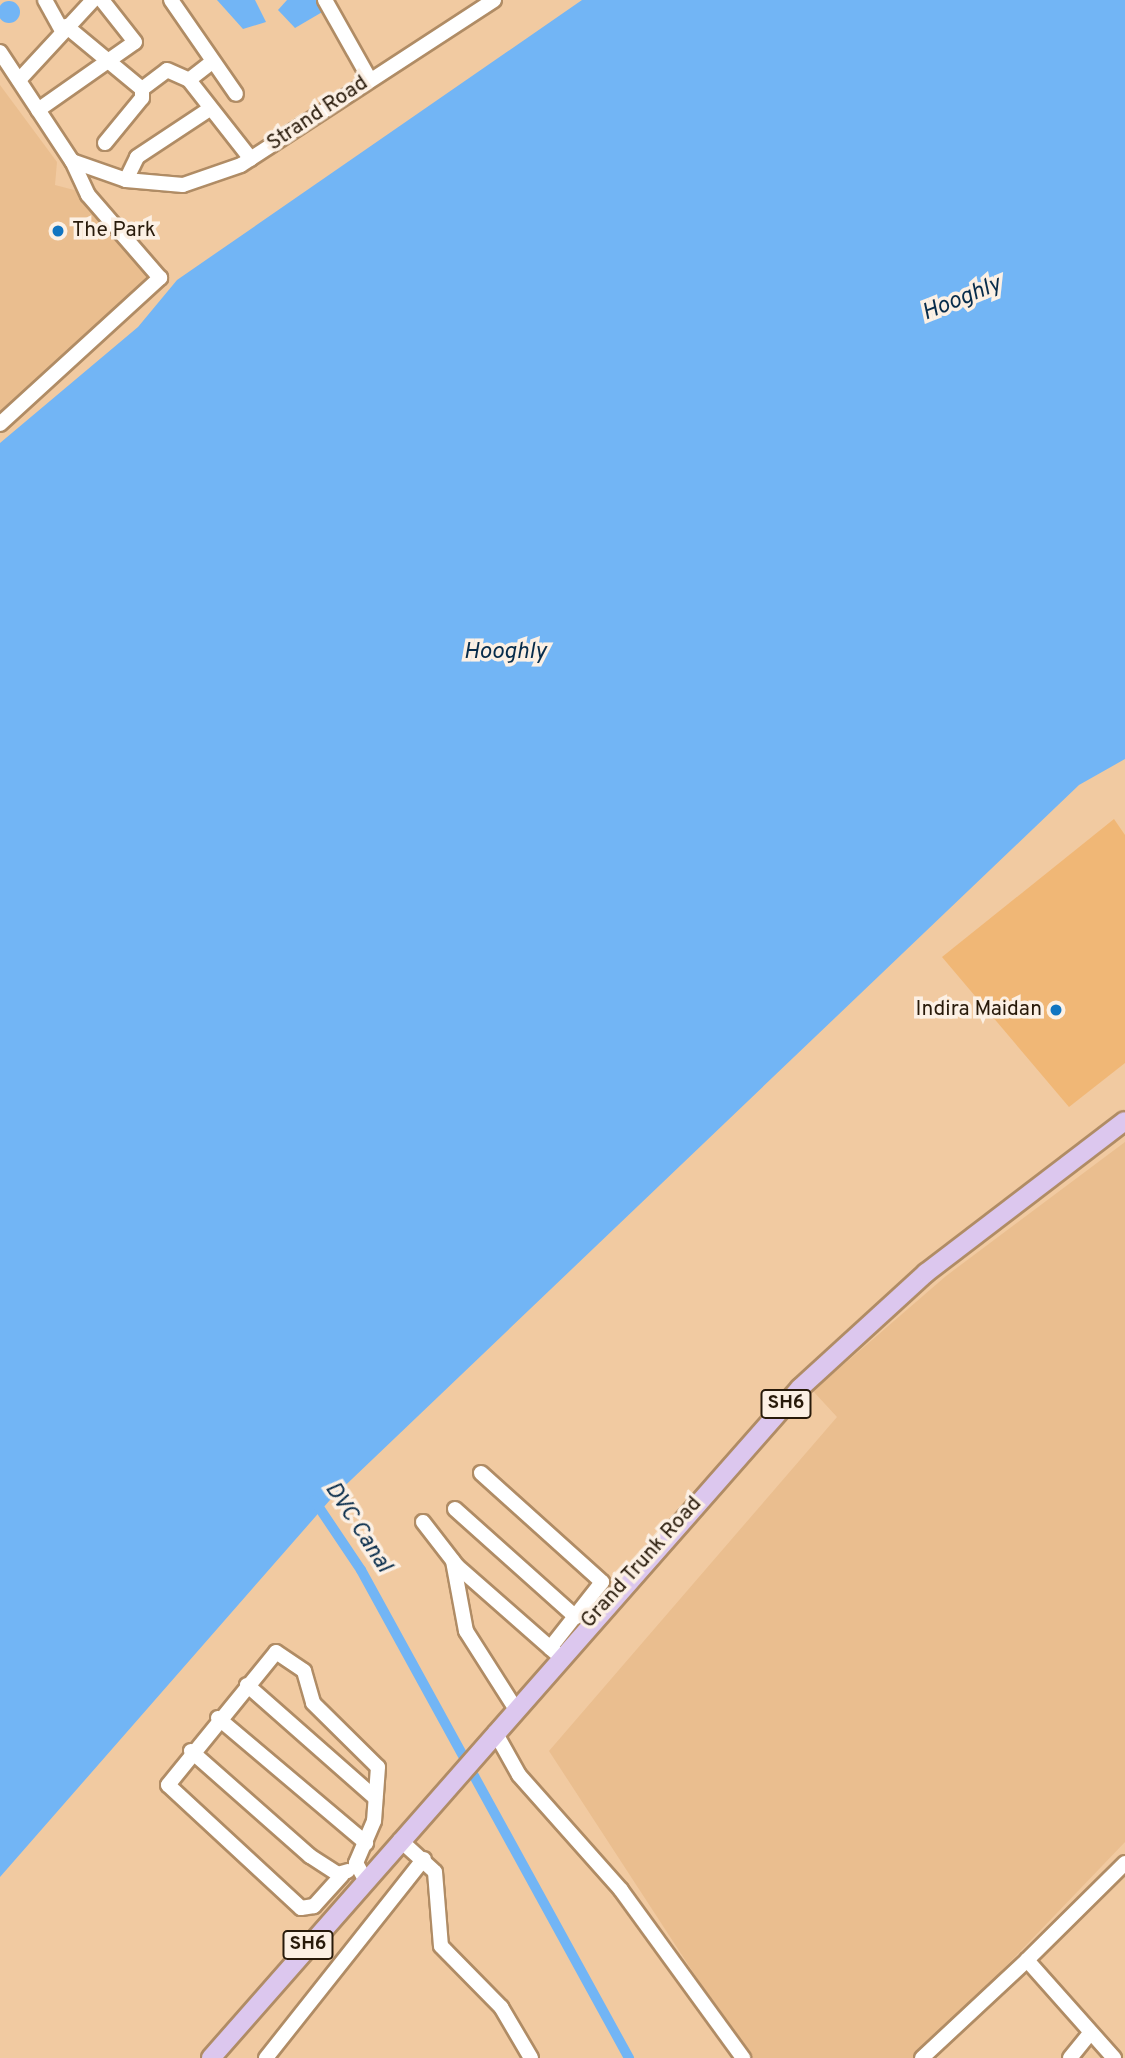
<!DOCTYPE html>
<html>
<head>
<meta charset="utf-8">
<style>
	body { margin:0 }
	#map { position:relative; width:1125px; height:2058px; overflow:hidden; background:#f1caa1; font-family:Overpass,sans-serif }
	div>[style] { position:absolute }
	.built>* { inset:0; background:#eabe8f }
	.green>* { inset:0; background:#f0b776 }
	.water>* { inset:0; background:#72b5f5 }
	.round { border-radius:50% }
	.canal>* { height:10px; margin:-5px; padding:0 5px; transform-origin:5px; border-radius:5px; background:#72b5f5 }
	.roads { filter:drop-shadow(2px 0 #b08c65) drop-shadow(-2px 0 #b08c65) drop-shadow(0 2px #b08c65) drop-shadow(0 -2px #b08c65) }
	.minor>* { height:14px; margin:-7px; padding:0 7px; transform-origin:7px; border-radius:7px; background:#fff }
	.major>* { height:18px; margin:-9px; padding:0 9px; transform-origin:9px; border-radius:9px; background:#dcc7ee }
	.dots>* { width:19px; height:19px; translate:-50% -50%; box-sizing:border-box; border:4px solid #fcf0e4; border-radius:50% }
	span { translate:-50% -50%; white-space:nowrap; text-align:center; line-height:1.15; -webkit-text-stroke:7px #fcf0e4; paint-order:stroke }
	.shield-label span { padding:2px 5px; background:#fcf0e4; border:2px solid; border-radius:5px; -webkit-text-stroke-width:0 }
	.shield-label { font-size:19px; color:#281a0a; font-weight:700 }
	.street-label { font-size:21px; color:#281a0a }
	.poi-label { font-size:21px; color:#281a0a }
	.left { translate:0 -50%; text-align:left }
	.right { translate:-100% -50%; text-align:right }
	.water-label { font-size:23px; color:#072c4b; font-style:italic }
</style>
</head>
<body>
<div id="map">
	<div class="built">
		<div style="clip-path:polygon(0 85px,57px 162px,55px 185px,78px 191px,152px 272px,0 415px)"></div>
		<div style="clip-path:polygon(1125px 1142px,1125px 1842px,918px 2058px,749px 2058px,549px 1751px,837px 1417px,813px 1391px,946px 1276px)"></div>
	</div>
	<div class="green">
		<div style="clip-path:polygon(1114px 819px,1125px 835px,1125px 1063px,1069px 1107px,942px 957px)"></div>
	</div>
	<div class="water">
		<div style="clip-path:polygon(217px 0,255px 0,266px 22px,243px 29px)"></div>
		<div style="clip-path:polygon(287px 0,317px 0,324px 11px,295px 28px,278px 10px)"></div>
		<div style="clip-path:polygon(582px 0,1125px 0,1125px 759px,1079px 785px,330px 1500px,0 1877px,0 443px,138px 327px,177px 280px)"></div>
		<div class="round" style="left:-2px;top:1px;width:22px;height:22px"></div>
	</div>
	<div class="canal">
		<div style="left:314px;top:1500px;width:84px;rotate:56.1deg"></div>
		<div style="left:361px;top:1570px;width:557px;rotate:61.23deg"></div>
	</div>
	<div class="roads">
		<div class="minor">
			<div style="left:45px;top:0;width:33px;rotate:61deg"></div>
			<div style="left:171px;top:0;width:114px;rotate:55.3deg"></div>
			<div style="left:325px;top:0;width:92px;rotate:60.6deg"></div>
			<div style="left:66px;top:26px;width:99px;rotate:39.7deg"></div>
			<div style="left:142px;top:89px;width:31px;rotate:-37deg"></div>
			<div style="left:167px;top:70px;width:24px;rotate:24deg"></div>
			<div style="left:0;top:52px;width:131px;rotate:56.6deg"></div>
			<div style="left:72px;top:161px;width:57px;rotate:19.4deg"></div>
			<div style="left:126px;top:180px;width:57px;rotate:5deg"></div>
			<div style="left:183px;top:185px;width:61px;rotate:-19deg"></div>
			<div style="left:241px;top:165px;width:302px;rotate:-33.1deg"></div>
			<div style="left:212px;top:62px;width:29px;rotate:142deg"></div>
			<div style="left:189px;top:80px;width:100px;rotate:51.9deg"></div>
			<div style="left:19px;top:80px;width:109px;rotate:-47.2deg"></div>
			<div style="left:38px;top:110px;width:118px;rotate:-35deg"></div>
			<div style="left:135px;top:42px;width:53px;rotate:-128.2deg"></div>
			<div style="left:105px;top:143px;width:58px;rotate:-50.6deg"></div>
			<div style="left:142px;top:98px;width:9px;rotate:-90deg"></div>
			<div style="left:126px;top:180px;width:25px;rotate:-64deg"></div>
			<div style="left:137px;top:157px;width:85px;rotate:-33.5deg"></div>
			<div style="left:0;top:424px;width:217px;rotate:-42.4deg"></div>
			<div style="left:160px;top:278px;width:110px;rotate:-130.9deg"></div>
			<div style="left:88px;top:195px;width:38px;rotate:-115deg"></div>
			<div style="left:481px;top:1473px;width:163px;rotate:42deg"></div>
			<div style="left:602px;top:1582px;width:84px;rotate:128.2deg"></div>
			<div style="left:455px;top:1509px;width:162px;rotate:41.8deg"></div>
			<div style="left:423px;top:1522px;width:56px;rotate:52.3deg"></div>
			<div style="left:457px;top:1566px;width:132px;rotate:41.3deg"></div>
			<div style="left:453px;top:1561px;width:71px;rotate:79.5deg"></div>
			<div style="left:466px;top:1631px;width:91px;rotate:57.5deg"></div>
			<div style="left:247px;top:1685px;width:171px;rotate:41.4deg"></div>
			<div style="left:218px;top:1718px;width:194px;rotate:40.2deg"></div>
			<div style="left:495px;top:1732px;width:49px;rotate:60.8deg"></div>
			<div style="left:519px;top:1775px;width:154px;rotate:48.4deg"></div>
			<div style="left:621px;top:1890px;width:208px;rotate:54deg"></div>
			<div style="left:191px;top:1751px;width:159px;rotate:41.4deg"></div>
			<div style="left:310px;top:1856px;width:33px;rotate:33deg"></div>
			<div style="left:338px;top:1874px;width:10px;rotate:-17deg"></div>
			<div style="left:400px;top:1840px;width:47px;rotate:42.4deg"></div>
			<div style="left:435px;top:1872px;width:74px;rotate:85.4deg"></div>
			<div style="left:441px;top:1946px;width:86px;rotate:45.5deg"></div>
			<div style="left:501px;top:2007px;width:59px;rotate:59.5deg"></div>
			<div style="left:342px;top:1875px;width:42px;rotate:132.1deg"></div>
			<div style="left:314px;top:1906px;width:13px;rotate:171deg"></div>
			<div style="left:301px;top:1908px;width:181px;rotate:-137.2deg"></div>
			<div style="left:168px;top:1785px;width:171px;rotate:-50.9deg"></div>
			<div style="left:276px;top:1652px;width:34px;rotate:34deg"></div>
			<div style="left:304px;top:1671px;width:33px;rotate:74deg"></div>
			<div style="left:313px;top:1703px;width:91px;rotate:44.6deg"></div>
			<div style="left:378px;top:1767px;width:54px;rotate:94.2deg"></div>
			<div style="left:374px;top:1821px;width:46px;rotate:113.2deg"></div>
			<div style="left:356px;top:1863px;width:18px;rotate:61deg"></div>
			<div style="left:266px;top:2058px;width:254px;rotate:-51.6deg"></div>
			<div style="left:922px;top:2058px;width:144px;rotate:-43deg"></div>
			<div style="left:1070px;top:2058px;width:32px;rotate:-51deg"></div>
			<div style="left:1114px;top:2058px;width:131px;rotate:-131.6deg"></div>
			<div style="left:1027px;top:1960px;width:138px;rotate:-44.7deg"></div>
		</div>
		<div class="major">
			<div style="left:211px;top:2058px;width:892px;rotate:-48.68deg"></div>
			<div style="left:800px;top:1388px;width:171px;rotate:-42.4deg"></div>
			<div style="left:926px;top:1273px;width:250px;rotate:-37.4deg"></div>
		</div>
	</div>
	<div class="dots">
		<div style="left:58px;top:231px;background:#1175c1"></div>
		<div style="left:1056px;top:1010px;background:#1175c1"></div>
	</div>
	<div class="shield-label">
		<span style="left:786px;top:1404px">SH6</span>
		<span style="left:308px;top:1945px">SH6</span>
	</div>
	<div class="street-label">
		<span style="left:318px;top:114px;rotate:-34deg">Strand Road</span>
		<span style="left:642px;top:1563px;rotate:-48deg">Grand Trunk Road</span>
	</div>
	<div class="poi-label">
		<span class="left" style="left:72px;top:231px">The Park</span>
		<span class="right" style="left:1042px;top:1010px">Indira Maidan</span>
	</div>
	<div class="water-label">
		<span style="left:962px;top:300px;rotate:-22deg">Hooghly</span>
		<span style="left:505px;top:653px">Hooghly</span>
		<span style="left:357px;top:1528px;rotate:57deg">DVC Canal</span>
	</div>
</div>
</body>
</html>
